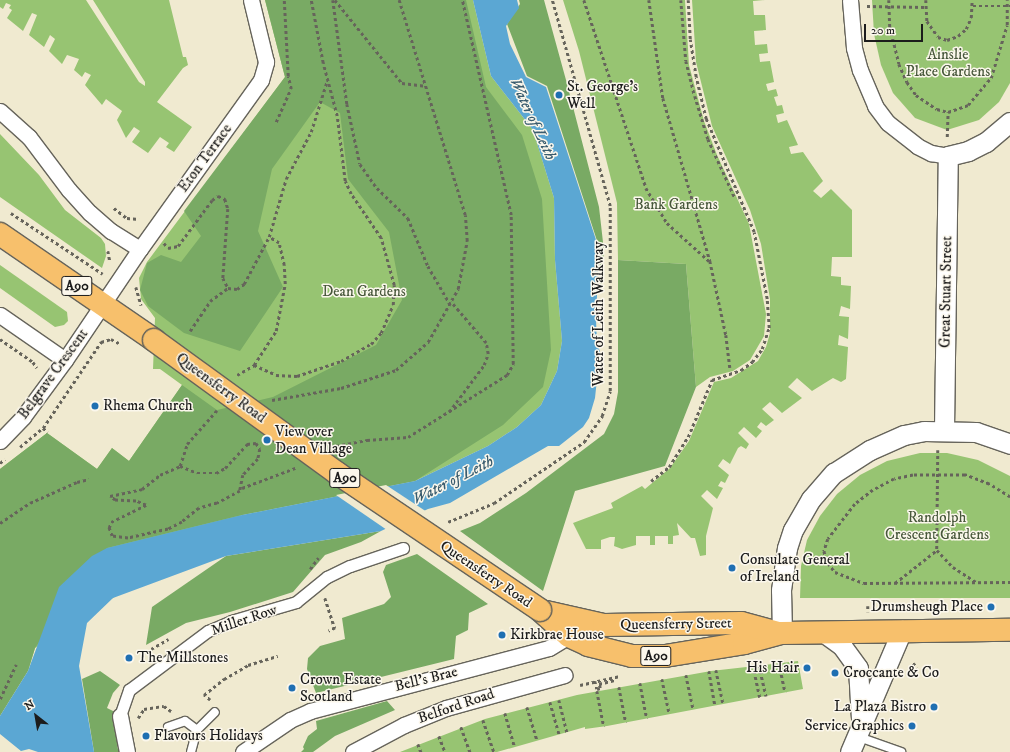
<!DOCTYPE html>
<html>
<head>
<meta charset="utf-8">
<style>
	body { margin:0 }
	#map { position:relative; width:1010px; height:752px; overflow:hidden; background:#f0ead0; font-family:"IM FELL DW Pica",serif }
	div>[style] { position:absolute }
	.green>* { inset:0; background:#97c472 }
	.forest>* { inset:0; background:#79aa64 }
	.water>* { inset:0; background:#5ba7d3 }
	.pier>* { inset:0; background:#f0ead0 }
	.path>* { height:2.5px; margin-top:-1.25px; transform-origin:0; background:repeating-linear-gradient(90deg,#66645b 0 3px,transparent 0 6px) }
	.roads { filter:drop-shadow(1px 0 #66645b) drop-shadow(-1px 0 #66645b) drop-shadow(0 1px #66645b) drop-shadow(0 -1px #66645b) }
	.service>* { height:8px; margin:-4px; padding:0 4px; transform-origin:4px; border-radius:4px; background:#fff }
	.pedestrian>* { height:11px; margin:-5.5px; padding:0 5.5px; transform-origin:5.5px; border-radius:5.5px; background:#fff }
	.minor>* { height:15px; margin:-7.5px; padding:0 7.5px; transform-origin:7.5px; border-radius:7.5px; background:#fff }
	.tertiary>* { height:19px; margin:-9.5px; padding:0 9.5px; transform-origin:9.5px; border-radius:9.5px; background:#fff }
	.primary>* { height:22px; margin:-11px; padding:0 11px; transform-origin:11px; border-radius:11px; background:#f7c06c }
	.bridges { filter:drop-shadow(1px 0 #66645b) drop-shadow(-1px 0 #66645b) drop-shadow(0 1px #66645b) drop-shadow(0 -1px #66645b) }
	.primary-bridge>* { height:22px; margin:-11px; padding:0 11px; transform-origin:11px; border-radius:11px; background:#f7c06c }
	.dots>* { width:11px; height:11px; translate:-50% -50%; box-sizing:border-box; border:2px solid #fbf7ec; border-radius:50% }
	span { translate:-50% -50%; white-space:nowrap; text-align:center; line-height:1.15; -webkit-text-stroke:3px #fbf7ec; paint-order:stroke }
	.shield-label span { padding:1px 3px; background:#fbf7ec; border:1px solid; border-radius:3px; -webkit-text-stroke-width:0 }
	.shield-label { font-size:14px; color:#1c1c1c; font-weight:700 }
	.park-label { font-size:15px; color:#47573a }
	.poi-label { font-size:15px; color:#1c1c1c }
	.left { translate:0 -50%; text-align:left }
	.right { translate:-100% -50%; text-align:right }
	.street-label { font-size:15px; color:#1c1c1c }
	.water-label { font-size:16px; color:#385b6e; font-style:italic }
	.north { position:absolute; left:16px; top:696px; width:40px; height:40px; -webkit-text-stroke:3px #fbf7ec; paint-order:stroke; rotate:329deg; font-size:11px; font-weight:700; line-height:16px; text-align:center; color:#1c1c1c }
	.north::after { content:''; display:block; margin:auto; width:14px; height:18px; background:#1c1c1c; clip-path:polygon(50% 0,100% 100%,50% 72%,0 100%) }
	.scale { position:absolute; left:864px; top:24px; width:59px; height:18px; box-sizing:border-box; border:2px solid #1c1c1c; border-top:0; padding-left:5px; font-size:12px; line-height:14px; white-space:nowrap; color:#1c1c1c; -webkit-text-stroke:3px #fbf7ec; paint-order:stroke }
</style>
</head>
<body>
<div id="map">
	<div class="green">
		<div style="clip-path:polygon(0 0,86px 0,139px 82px,145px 86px,145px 82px,93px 0,169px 0,183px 57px,186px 57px,188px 65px,183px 68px,157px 102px,192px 127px,174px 152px,166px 147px,169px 143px,160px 137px,148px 153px,132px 142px,140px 131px,134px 127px,126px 138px,117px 120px,122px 111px,106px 99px,102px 105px,85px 85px,91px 75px,85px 72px,82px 77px,74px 70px,79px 59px,67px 55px,62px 64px,49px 51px,55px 39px,50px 35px,44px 47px,29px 35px,37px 15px,32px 13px,23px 31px,7px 18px,12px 10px,9px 8px,11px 5px,6px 3px,3px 9px,0 7px)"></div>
		<div style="clip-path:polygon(265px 0,473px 0,491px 76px,533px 130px,554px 198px,555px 260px,562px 341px,557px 371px,541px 405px,517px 427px,488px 446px,415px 481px,242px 515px,35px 648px,28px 671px,0 469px,47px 433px,97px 469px,112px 448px,129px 461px,182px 385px,160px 369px,153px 369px,155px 318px,141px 299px,139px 278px,147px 262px,285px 77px)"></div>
		<div style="clip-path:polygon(563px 0,685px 0,689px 65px,704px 121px,717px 155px,749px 224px,766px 314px,764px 336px,750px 360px,733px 371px,710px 377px,696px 387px,686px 264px,618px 260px,617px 203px,579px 51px)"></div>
		<div style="clip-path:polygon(692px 0,765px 0,753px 1px,754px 15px,765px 15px,766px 30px,754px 31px,755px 45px,767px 44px,768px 53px,759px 54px,760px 62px,770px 61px,774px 82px,766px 84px,768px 91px,776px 89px,778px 96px,774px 97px,777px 106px,782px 105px,784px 113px,776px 115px,778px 123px,787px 120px,798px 145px,789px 147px,791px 154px,803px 152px,823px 181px,813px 191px,821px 198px,831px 189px,852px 210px,852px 257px,832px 257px,831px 276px,841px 277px,841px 285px,851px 286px,850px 309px,841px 306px,839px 316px,849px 317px,848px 339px,839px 335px,838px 345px,848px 347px,846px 379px,841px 382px,833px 378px,812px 391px,797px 378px,788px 387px,802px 398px,782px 413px,770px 402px,762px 409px,774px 420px,766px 426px,761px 422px,757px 427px,762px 431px,756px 438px,744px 427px,738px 433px,749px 444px,746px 449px,741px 446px,738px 448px,730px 464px,723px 459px,718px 466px,729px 475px,725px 483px,721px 481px,718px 486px,723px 488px,717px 499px,707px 490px,701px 496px,713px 508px,706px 536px,706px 555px,700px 556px,695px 538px,691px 538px,677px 523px,679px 535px,673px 536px,673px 544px,668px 544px,668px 536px,655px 536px,655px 545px,650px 545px,650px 536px,636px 536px,636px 545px,622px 549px,614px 546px,615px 537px,610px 537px,601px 540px,601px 549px,586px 549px,573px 523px,613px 508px,611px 503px,642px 486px,645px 489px,670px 468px,689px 441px,714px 382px,731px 378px,758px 361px,766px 347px,770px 333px,770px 299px,761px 244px,750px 210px,712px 126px,696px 62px)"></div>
		<div style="clip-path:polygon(872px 0,1010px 0,1010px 83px,999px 102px,979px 120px,947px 130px,915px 118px,893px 93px,881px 65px,874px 34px)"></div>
		<div style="clip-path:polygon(0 134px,39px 175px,65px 210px,101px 238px,105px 244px,106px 256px,102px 268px,0 197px)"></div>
		<div style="clip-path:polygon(0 265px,67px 312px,68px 321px,64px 325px,55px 327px,0 288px)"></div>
		<div style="clip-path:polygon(920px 453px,947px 453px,978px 460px,1010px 476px,1010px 598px,800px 598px,801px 566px,807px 540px,820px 516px,837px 494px,860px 475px,887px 461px)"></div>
		<div style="clip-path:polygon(798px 661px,803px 689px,607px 726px,585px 729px,585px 727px,497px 752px,400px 752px,485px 719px,577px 695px,711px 671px)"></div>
	</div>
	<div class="forest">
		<div style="clip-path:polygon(265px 0,466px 0,486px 87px,522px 135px,542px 199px,551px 350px,543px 387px,503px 425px,415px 481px,242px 515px,107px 548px,35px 648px,28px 671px,0 716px,0 469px,47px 433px,97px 469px,112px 448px,129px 461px,182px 385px,217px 410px,273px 397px,376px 345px,402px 300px,389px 232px,348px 179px,340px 113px,320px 102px,272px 169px,258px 231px,283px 287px,240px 351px,184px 333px,148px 306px,140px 290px,147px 263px,161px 255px,181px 262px,201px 236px,184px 211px,285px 77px)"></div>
		<div style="clip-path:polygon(519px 0,544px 0,566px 80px,599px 207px,604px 251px,601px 294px,599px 247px,547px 86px,527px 76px,507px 24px,520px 4px)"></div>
		<div style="clip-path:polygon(618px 260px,686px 264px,696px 387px,665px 466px,575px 491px,543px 591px,460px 531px,480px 523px,526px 493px,604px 434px,614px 414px,618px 392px)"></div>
		<div style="clip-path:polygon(381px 531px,361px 542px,325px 555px,293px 592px,230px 612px,186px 623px,146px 645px,152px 607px,226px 556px)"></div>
		<div style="clip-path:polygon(417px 554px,488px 604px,469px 613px,468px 630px,456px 636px,454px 659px,316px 693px,307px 669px,308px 658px,320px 646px,345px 639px,342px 618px,384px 604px,391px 597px,383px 572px,386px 565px)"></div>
		<div style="clip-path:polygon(100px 671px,120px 685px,113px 693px,107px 708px,115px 712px,121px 744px,117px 746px,119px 752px,94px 752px,82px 679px)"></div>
		<div style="clip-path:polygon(387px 701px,395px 710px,335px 736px,313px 752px,301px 752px,304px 749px,303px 747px,308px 736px,317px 729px,316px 721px)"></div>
	</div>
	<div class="water">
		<div style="clip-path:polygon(473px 0,517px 0,519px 8px,506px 26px,510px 44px,526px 77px,546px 87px,599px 249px,596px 319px,597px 345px,600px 351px,595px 398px,589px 418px,583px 427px,559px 446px,548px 446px,450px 503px,428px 509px,381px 531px,226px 556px,113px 598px,87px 623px,79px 666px,94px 752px,38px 752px,29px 749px,21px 751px,0 734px,0 716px,28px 671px,59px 587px,92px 556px,107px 548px,242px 515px,415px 481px,488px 446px,517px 427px,541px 405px,557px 371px,562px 341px,555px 260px,554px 198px,533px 130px,491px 76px)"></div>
	</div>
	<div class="pier">
		<div style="clip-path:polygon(386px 485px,427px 512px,387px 530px,336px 495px)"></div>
	</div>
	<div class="path">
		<div style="left:333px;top:0;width:105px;rotate:82.3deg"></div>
		<div style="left:347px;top:104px;width:61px;rotate:77.8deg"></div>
		<div style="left:360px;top:164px;width:29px;rotate:55deg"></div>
		<div style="left:377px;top:188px;width:43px;rotate:44.1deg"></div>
		<div style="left:408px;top:218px;width:52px;rotate:67.4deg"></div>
		<div style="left:428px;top:266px;width:44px;rotate:59.9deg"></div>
		<div style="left:335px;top:0;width:107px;rotate:51.1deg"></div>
		<div style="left:402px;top:83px;width:23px;rotate:7deg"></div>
		<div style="left:584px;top:0;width:198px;rotate:71.7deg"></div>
		<div style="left:646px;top:188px;width:41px;rotate:59deg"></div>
		<div style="left:667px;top:223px;width:57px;rotate:42.1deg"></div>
		<div style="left:649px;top:0;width:99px;rotate:81.9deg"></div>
		<div style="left:663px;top:98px;width:170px;rotate:73.9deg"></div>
		<div style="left:710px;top:261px;width:76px;rotate:77.8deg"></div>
		<div style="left:726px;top:335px;width:33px;rotate:83deg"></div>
		<div style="left:681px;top:0;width:61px;rotate:85.3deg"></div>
		<div style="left:686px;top:61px;width:36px;rotate:76deg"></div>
		<div style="left:695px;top:96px;width:45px;rotate:73.2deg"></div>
		<div style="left:708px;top:139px;width:65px;rotate:65.4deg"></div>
		<div style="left:889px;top:0;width:27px;rotate:88deg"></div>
		<div style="left:890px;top:27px;width:38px;rotate:76deg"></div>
		<div style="left:899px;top:64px;width:20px;rotate:66deg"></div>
		<div style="left:907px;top:82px;width:16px;rotate:55deg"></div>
		<div style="left:916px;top:95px;width:25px;rotate:34deg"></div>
		<div style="left:937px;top:109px;width:11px;rotate:15deg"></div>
		<div style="left:948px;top:112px;width:21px;rotate:-19deg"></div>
		<div style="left:968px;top:105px;width:35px;rotate:-50deg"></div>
		<div style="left:991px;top:78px;width:55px;rotate:-73.2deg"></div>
		<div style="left:1007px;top:25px;width:25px;rotate:-90deg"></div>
		<div style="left:926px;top:0;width:21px;rotate:87deg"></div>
		<div style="left:927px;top:21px;width:19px;rotate:55deg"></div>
		<div style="left:938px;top:37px;width:9px;rotate:18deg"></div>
		<div style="left:947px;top:40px;width:12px;rotate:-20deg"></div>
		<div style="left:958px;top:36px;width:11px;rotate:-41deg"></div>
		<div style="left:966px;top:29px;width:12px;rotate:-66deg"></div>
		<div style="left:971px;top:18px;width:18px;rotate:-87deg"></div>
		<div style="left:867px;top:6px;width:58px;rotate:1deg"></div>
		<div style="left:973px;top:6px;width:37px"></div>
		<div style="left:276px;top:122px;width:36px;rotate:-66deg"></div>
		<div style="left:291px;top:89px;width:13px;rotate:-103deg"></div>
		<div style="left:288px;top:76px;width:76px;rotate:-93deg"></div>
		<div style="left:947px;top:137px;width:25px;rotate:-88deg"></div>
		<div style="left:114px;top:208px;width:16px;rotate:38deg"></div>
		<div style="left:127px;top:218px;width:12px;rotate:5deg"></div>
		<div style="left:11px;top:213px;width:110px;rotate:33.5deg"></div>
		<div style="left:164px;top:243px;width:6px;rotate:51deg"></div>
		<div style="left:168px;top:248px;width:10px;rotate:-11deg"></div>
		<div style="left:178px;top:246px;width:57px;rotate:-53.5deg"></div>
		<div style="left:212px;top:200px;width:7px;rotate:-34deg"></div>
		<div style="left:218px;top:196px;width:8px;rotate:23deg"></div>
		<div style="left:225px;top:199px;width:10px;rotate:73deg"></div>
		<div style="left:228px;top:209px;width:69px;rotate:94.1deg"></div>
		<div style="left:223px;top:278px;width:11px;rotate:63deg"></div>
		<div style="left:228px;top:288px;width:9px;rotate:6deg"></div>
		<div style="left:237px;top:289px;width:9px;rotate:-36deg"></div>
		<div style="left:244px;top:284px;width:53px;rotate:-62deg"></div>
		<div style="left:269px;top:237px;width:60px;rotate:-73.7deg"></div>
		<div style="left:286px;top:179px;width:53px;rotate:-62deg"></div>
		<div style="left:311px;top:132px;width:53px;rotate:-72.6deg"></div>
		<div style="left:108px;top:251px;width:10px;rotate:79deg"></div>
		<div style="left:136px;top:287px;width:19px;rotate:74deg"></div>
		<div style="left:190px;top:331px;width:36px;rotate:-56deg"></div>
		<div style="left:210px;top:301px;width:22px;rotate:-36deg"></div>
		<div style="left:0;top:339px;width:40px;rotate:34.9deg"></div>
		<div style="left:33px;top:362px;width:7px;rotate:56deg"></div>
		<div style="left:254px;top:365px;width:24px;rotate:24deg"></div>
		<div style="left:276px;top:375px;width:21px;rotate:3deg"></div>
		<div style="left:297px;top:376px;width:46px;rotate:-18.8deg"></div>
		<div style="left:341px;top:361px;width:34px;rotate:-30deg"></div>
		<div style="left:371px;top:344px;width:15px;rotate:-48deg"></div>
		<div style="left:381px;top:333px;width:30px;rotate:-67deg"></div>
		<div style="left:393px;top:305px;width:20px;rotate:-87deg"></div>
		<div style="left:394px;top:285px;width:49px;rotate:-105.5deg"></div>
		<div style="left:381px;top:238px;width:53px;rotate:-124.3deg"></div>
		<div style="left:351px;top:194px;width:14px;rotate:-115deg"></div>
		<div style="left:345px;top:181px;width:65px;rotate:-97deg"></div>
		<div style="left:337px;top:116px;width:55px;rotate:-104.8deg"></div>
		<div style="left:323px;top:63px;width:64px;rotate:-100.8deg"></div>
		<div style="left:237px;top:375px;width:20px;rotate:-30deg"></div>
		<div style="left:254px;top:365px;width:40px;rotate:-57.1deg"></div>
		<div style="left:276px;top:331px;width:48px;rotate:-79.2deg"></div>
		<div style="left:285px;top:284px;width:19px;rotate:-93deg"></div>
		<div style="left:284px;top:265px;width:23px;rotate:-103deg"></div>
		<div style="left:279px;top:243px;width:12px;rotate:-149deg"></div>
		<div style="left:272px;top:400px;width:70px;rotate:-9.9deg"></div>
		<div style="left:341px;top:388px;width:58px;rotate:-18.1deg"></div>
		<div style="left:396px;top:370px;width:43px;rotate:-41.2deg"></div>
		<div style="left:428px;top:342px;width:61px;rotate:-60.5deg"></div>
		<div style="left:458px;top:289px;width:49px;rotate:-79.4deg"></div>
		<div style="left:467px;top:241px;width:26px;rotate:-94deg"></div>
		<div style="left:465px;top:215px;width:225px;rotate:-107.1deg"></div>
		<div style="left:449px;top:412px;width:59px;rotate:-53.3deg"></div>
		<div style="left:484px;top:365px;width:12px;rotate:-70deg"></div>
		<div style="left:488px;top:354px;width:11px;rotate:-100deg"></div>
		<div style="left:486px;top:343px;width:54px;rotate:-130.5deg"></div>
		<div style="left:43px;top:428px;width:6px;rotate:39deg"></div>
		<div style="left:336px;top:446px;width:32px;rotate:-11deg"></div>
		<div style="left:367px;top:440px;width:41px;rotate:-4.2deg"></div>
		<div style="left:408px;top:437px;width:117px;rotate:-32.1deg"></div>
		<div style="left:507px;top:375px;width:13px;rotate:-61deg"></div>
		<div style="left:513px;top:364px;width:149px;rotate:-90.8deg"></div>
		<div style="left:511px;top:215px;width:221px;rotate:-102.8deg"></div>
		<div style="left:20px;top:447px;width:30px;rotate:-40deg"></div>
		<div style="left:43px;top:428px;width:104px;rotate:-56deg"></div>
		<div style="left:101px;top:342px;width:10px;rotate:-17deg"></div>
		<div style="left:111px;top:339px;width:9px;rotate:27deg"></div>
		<div style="left:938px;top:450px;width:100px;rotate:90.6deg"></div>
		<div style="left:937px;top:550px;width:23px;rotate:47deg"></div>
		<div style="left:953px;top:567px;width:30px;rotate:33deg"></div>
		<div style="left:0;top:463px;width:6px;rotate:-39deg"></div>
		<div style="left:180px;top:466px;width:18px;rotate:22deg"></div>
		<div style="left:197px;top:473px;width:19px"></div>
		<div style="left:216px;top:473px;width:10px;rotate:-29deg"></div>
		<div style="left:225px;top:468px;width:33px;rotate:-47deg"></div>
		<div style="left:247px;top:444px;width:9px;rotate:-6deg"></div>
		<div style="left:256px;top:443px;width:7px;rotate:56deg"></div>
		<div style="left:260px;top:449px;width:10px;rotate:101deg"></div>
		<div style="left:258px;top:459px;width:22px;rotate:133deg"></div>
		<div style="left:243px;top:475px;width:16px;rotate:101deg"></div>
		<div style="left:240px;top:491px;width:26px;rotate:152deg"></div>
		<div style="left:217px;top:503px;width:19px;rotate:164deg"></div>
		<div style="left:199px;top:508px;width:22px;rotate:141deg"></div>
		<div style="left:182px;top:522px;width:16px;rotate:153deg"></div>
		<div style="left:168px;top:529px;width:41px;rotate:167.3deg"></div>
		<div style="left:128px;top:538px;width:16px;rotate:-173deg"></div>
		<div style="left:112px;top:536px;width:9px;rotate:-111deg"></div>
		<div style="left:109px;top:528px;width:6px;rotate:-72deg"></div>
		<div style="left:111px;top:522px;width:39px;rotate:-26deg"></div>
		<div style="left:146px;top:505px;width:11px;rotate:-158deg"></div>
		<div style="left:136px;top:501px;width:21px;rotate:-177deg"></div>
		<div style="left:115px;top:500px;width:6px;rotate:-141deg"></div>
		<div style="left:110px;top:496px;width:33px;rotate:-12deg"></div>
		<div style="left:142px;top:489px;width:23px;rotate:-38deg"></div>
		<div style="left:160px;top:475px;width:22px;rotate:-24deg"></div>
		<div style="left:180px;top:466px;width:23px;rotate:-72deg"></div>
		<div style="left:187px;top:444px;width:45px;rotate:-48.6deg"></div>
		<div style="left:651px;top:481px;width:23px;rotate:-38deg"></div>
		<div style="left:669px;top:467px;width:36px;rotate:-58deg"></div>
		<div style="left:688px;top:437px;width:62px;rotate:-67.2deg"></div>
		<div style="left:712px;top:380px;width:31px;rotate:-19deg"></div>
		<div style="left:741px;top:370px;width:14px;rotate:-36deg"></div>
		<div style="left:752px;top:362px;width:16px;rotate:-52deg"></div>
		<div style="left:762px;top:349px;width:22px;rotate:-72deg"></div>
		<div style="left:769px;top:328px;width:29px;rotate:-94deg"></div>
		<div style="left:767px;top:299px;width:68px;rotate:-101deg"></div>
		<div style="left:754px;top:232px;width:123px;rotate:-113deg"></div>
		<div style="left:706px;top:119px;width:43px;rotate:-103.4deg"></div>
		<div style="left:696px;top:77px;width:38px;rotate:-99deg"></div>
		<div style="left:690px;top:39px;width:39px;rotate:-93deg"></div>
		<div style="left:242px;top:488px;width:57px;rotate:-20.7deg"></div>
		<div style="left:1010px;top:497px;width:25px;rotate:-148deg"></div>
		<div style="left:989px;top:484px;width:26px;rotate:-159deg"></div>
		<div style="left:965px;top:475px;width:52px;rotate:180deg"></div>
		<div style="left:913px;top:475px;width:19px;rotate:168deg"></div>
		<div style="left:894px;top:479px;width:24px;rotate:152deg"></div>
		<div style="left:873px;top:490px;width:23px;rotate:142deg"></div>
		<div style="left:855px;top:504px;width:44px;rotate:127.6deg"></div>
		<div style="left:828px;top:539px;width:13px;rotate:108deg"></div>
		<div style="left:824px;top:551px;width:13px;rotate:72deg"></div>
		<div style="left:828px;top:563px;width:11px;rotate:52deg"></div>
		<div style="left:835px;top:572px;width:31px;rotate:21deg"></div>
		<div style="left:864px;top:583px;width:146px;rotate:-0.4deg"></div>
		<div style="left:448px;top:522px;width:50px;rotate:-22.4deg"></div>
		<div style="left:494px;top:503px;width:109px;rotate:-34.1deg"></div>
		<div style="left:584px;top:442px;width:32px;rotate:-55deg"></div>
		<div style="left:602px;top:416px;width:26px;rotate:-72deg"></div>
		<div style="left:610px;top:391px;width:185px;rotate:-90deg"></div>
		<div style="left:610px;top:206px;width:214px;rotate:-105.7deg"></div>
		<div style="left:0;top:523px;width:36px;rotate:-34deg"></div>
		<div style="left:30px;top:503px;width:51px;rotate:-24.1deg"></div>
		<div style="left:77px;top:482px;width:12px;rotate:-14deg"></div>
		<div style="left:310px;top:569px;width:14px;rotate:-54deg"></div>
		<div style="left:895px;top:583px;width:53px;rotate:-38.2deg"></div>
		<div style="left:325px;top:598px;width:32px;rotate:72deg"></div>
		<div style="left:335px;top:628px;width:7px;rotate:153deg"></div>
		<div style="left:868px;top:606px;width:6px;rotate:90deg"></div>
		<div style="left:151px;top:649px;width:20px;rotate:-30deg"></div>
		<div style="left:779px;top:663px;width:30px;rotate:78deg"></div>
		<div style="left:913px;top:663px;width:6px;rotate:45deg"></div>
		<div style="left:753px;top:665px;width:33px;rotate:78deg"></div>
		<div style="left:759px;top:665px;width:32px;rotate:77deg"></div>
		<div style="left:716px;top:670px;width:35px;rotate:78deg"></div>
		<div style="left:709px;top:671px;width:35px;rotate:80deg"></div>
		<div style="left:686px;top:675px;width:35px;rotate:78deg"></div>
		<div style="left:662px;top:679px;width:35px;rotate:78deg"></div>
		<div style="left:595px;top:681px;width:8px;rotate:76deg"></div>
		<div style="left:597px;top:689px;width:3px;rotate:-18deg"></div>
		<div style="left:600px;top:688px;width:4px;rotate:-104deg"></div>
		<div style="left:599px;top:684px;width:16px;rotate:-14deg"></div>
		<div style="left:640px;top:683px;width:36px;rotate:79deg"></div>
		<div style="left:580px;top:685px;width:41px;rotate:-12.7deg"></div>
		<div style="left:619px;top:687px;width:36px;rotate:79deg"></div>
		<div style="left:597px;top:691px;width:36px;rotate:79deg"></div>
		<div style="left:0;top:699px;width:38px;rotate:-65deg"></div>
		<div style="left:210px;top:700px;width:8px;rotate:-140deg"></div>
		<div style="left:204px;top:695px;width:26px;rotate:-39deg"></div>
		<div style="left:224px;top:679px;width:28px;rotate:-30deg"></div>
		<div style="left:248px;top:665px;width:31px;rotate:-17deg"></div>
		<div style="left:559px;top:700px;width:33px;rotate:76deg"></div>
		<div style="left:550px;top:702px;width:33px;rotate:74deg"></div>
		<div style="left:527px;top:707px;width:34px;rotate:73deg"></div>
		<div style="left:505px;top:713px;width:35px;rotate:74deg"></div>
		<div style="left:138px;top:718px;width:11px;rotate:-56deg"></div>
		<div style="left:144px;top:709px;width:20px;rotate:-9deg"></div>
		<div style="left:164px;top:706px;width:9px;rotate:36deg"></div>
		<div style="left:483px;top:720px;width:34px;rotate:71deg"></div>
		<div style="left:461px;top:727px;width:27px;rotate:70deg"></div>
		<div style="left:439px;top:736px;width:17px;rotate:69deg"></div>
		<div style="left:418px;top:744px;width:9px;rotate:69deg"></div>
	</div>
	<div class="roads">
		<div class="service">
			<div style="left:168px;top:727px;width:18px;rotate:-19deg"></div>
			<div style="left:185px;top:721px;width:15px;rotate:37deg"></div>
			<div style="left:856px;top:736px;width:48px;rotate:19.6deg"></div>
			<div style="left:191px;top:752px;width:23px;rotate:-75deg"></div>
			<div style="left:197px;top:730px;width:25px;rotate:-45deg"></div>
		</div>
		<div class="pedestrian">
			<div style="left:120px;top:716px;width:28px;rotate:-71deg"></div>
			<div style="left:129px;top:690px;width:99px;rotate:-36.8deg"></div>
			<div style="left:208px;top:631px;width:25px;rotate:-23deg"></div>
			<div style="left:231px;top:621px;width:68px;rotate:-16.3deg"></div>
			<div style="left:296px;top:602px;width:40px;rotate:-39deg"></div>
			<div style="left:327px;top:577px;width:25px;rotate:-26deg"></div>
			<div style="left:350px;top:566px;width:56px;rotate:-18.8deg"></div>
		</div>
		<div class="minor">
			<div style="left:850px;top:0;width:48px;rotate:85.2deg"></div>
			<div style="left:854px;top:48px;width:23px;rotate:75deg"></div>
			<div style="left:860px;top:70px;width:39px;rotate:67deg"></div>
			<div style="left:875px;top:106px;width:21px;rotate:53deg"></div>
			<div style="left:888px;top:123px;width:37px;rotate:38deg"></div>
			<div style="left:917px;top:146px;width:16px;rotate:27deg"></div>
			<div style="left:931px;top:153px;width:17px;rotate:10deg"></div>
			<div style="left:0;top:111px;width:39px;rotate:42deg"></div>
			<div style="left:29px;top:137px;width:66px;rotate:53deg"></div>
			<div style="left:69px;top:190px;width:31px;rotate:48deg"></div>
			<div style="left:90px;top:213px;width:28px;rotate:41deg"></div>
			<div style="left:111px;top:231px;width:34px;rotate:32deg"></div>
			<div style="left:0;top:315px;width:79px;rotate:34.7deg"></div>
			<div style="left:0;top:441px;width:33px;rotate:-46deg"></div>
			<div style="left:23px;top:417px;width:71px;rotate:-53.6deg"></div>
			<div style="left:65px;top:360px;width:134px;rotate:-56deg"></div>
			<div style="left:140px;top:249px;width:208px;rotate:-54.4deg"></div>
			<div style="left:261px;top:80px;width:19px;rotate:-74deg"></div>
			<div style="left:266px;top:62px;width:64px;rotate:-103.6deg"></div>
			<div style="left:120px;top:716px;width:37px;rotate:79deg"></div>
			<div style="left:243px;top:752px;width:57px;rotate:-34.2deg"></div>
			<div style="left:290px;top:720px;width:22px;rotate:-24deg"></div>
			<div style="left:310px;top:711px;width:247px;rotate:-14.8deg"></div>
			<div style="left:549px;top:648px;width:23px;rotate:-31deg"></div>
			<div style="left:353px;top:752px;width:58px;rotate:-27.9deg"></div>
			<div style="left:404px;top:725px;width:45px;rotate:-22deg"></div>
			<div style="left:446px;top:708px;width:123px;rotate:-15.5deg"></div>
		</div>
		<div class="tertiary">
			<div style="left:944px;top:429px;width:273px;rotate:-89.2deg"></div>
			<div style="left:948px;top:156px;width:21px;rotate:-14deg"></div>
			<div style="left:968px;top:151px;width:20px;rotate:-27deg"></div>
			<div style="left:986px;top:142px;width:31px;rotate:-40deg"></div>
			<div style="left:823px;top:632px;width:24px;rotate:36deg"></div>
			<div style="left:842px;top:646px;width:27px;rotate:54deg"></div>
			<div style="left:858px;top:668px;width:51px;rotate:86.6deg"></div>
			<div style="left:782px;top:633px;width:43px;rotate:-91.3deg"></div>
			<div style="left:781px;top:590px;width:42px;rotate:-81.9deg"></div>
			<div style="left:787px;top:548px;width:19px;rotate:-72deg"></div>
			<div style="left:793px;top:530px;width:36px;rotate:-60deg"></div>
			<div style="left:811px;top:499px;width:35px;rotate:-49deg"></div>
			<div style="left:834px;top:473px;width:43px;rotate:-32.6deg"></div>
			<div style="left:870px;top:450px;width:37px;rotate:-24deg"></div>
			<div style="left:904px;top:435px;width:20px;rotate:-11deg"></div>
			<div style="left:924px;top:431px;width:52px;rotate:1.1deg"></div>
			<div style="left:976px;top:432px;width:36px;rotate:19deg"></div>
			<div style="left:850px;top:752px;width:133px;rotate:-66.9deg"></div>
		</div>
		<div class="primary">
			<div style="left:0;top:234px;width:187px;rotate:34.5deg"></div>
			<div style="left:540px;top:610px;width:39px;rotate:42deg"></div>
			<div style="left:569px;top:636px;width:21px;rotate:25deg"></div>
			<div style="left:588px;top:645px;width:45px;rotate:14deg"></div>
			<div style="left:632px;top:656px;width:33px"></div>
			<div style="left:665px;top:656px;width:80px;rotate:-9.3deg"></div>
			<div style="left:744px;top:643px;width:39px;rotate:-15deg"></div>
			<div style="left:782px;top:633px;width:228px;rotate:-0.8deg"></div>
			<div style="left:546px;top:612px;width:59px;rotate:12.6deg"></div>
			<div style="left:604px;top:625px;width:137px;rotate:-0.8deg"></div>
			<div style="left:741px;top:623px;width:39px;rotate:15deg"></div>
		</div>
	</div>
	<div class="bridges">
		<div class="primary-bridge">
			<div style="left:154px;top:340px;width:226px;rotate:36deg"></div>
			<div style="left:337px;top:473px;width:245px;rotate:34deg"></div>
		</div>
	</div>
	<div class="dots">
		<div style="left:559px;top:95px;background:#1f6fb2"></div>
		<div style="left:95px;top:406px;background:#1f6fb2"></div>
		<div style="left:267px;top:440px;background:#1f6fb2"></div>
		<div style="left:732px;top:568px;background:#1f6fb2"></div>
		<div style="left:991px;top:607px;background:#1f6fb2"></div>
		<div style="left:502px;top:635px;background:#1f6fb2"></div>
		<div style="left:129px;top:658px;background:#1f6fb2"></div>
		<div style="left:807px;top:668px;background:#1f6fb2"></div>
		<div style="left:835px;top:673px;background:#1f6fb2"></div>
		<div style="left:292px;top:688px;background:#1f6fb2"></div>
		<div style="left:934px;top:707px;background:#1f6fb2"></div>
		<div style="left:912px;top:726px;background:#1f6fb2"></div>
		<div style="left:146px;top:736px;background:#1f6fb2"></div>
	</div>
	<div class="shield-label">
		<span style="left:77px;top:286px">A90</span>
		<span style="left:345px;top:478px">A90</span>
		<span style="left:656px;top:656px">A90</span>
	</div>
	<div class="park-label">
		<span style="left:948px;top:63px">Ainslie<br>Place Gardens</span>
		<span style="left:676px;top:205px">Bank Gardens</span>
		<span style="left:364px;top:292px">Dean Gardens</span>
		<span style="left:937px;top:526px">Randolph<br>Crescent Gardens</span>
	</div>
	<div class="poi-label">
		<span class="left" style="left:567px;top:95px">St. George's<br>Well</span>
		<span class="left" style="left:103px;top:406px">Rhema Church</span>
		<span class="left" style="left:275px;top:440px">View over<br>Dean Village</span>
		<span class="left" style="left:740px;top:568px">Consulate General<br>of Ireland</span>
		<span class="right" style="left:983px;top:607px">Drumsheugh Place</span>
		<span class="left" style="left:510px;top:635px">Kirkbrae House</span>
		<span class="left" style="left:137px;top:658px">The Millstones</span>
		<span class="right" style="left:799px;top:668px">His Hair</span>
		<span class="left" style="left:843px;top:673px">Croccante &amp; Co</span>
		<span class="left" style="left:300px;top:688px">Crown Estate<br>Scotland</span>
		<span class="right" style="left:926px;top:707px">La Plaza Bistro</span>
		<span class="right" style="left:904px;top:726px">Service Graphics</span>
		<span class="left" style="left:154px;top:736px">Flavours Holidays</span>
	</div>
	<div class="street-label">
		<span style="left:205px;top:158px;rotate:-54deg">Eton Terrace</span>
		<span style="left:946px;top:292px;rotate:-89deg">Great Stuart Street</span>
		<span style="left:599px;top:314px;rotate:-90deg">Water of Leith Walkway</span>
		<span style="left:53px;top:374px;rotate:-54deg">Belgrave Crescent</span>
		<span style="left:221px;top:388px;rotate:36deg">Queensferry Road</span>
		<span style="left:486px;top:574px;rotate:34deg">Queensferry Road</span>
		<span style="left:244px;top:620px;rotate:-19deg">Miller Row</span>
		<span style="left:676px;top:624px;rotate:-1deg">Queensferry Street</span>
		<span style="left:426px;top:679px;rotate:-14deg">Bell's Brae</span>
		<span style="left:456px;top:706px;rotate:-19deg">Belford Road</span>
	</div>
	<div class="water-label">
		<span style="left:533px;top:119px;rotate:65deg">Water of Leith</span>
		<span style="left:453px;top:480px;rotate:-27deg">Water of Leith</span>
	</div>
	<div class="north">N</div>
	<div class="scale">20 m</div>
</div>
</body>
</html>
